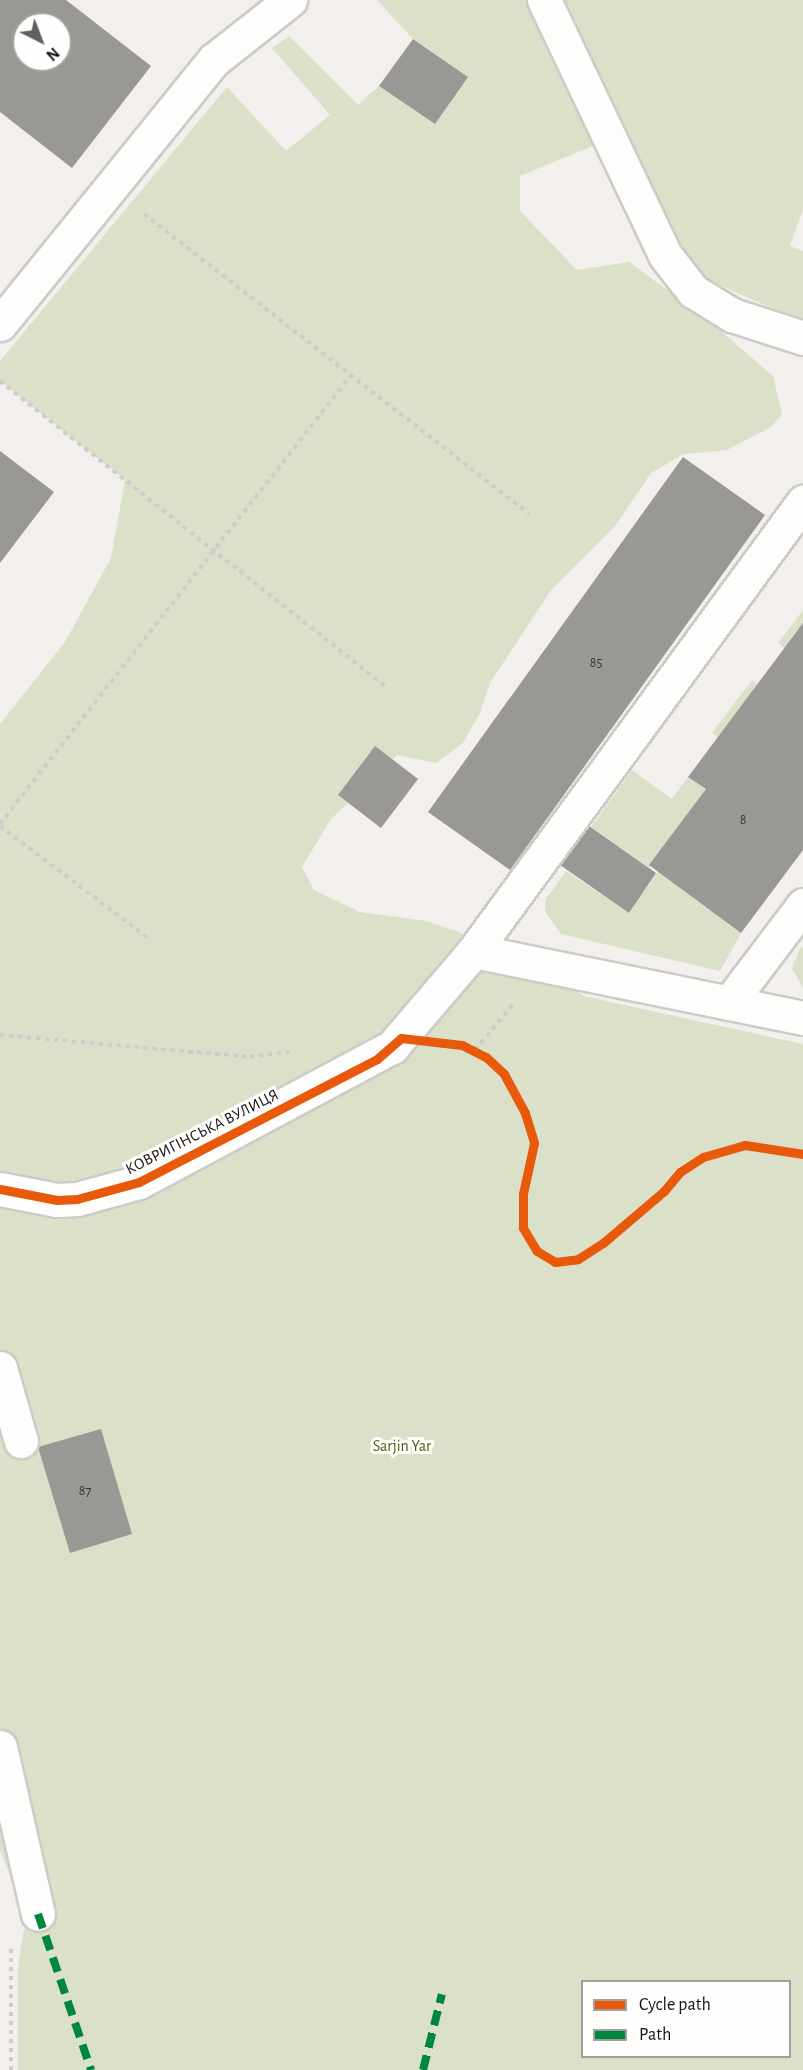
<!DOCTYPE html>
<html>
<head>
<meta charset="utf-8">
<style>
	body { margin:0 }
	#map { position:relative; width:803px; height:2070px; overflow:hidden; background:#f2efec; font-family:"Alegreya Sans",sans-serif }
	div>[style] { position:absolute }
	.green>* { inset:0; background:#dae1c8 }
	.building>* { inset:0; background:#999895 }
	.path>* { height:4px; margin-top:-2px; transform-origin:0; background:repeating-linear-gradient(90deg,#cdcdcb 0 4.5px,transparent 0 9px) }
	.roads { filter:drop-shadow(2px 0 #cdcbc8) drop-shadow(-2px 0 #cdcbc8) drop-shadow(0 2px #cdcbc8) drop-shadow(0 -2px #cdcbc8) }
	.minor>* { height:33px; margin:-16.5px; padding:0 16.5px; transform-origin:16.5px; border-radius:16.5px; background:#fdfdfc }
	.quiet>* { height:8px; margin-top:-4px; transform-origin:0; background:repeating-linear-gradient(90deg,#00873e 0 15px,transparent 0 23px) }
	.cycleway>* { height:9px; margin:-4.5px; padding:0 4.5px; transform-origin:4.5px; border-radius:4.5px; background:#e8590c }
	span { translate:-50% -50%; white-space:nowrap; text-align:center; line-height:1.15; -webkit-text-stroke:6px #fffefd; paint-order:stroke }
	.number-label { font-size:14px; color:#343431 }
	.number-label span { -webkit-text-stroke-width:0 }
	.street-label { font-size:16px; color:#131210 }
	.park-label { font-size:16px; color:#4b6108 }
	.legend { position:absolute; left:581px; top:1980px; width:210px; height:78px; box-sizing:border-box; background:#fffefd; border:2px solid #a1a09e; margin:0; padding:8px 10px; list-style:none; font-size:18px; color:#131210 }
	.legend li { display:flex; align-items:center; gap:12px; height:30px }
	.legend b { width:30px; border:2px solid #a1a09e }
	.north { position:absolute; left:12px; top:12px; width:60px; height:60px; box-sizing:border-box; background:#fffefd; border:2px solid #a1a09e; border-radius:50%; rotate:138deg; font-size:16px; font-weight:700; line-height:24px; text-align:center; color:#131210 }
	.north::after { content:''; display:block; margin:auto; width:21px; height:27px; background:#615f5d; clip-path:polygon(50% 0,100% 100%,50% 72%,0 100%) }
</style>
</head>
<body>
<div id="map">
	<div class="green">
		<div style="clip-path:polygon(evenodd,377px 0,803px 0,803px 210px,790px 246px,803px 251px,803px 322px,708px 280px,684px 255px,670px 228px,600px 143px,520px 176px,520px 211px,577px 270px,629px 262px,707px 319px,773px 376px,782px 414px,771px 427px,727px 450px,684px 454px,651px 473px,615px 526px,551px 590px,490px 683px,480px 713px,463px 743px,436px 763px,397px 755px,331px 819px,302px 867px,314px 890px,360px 912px,426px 921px,476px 938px,563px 978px,583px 996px,803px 1044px,803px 2070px,18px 2070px,18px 1966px,24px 1929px,29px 1926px,0 1849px,0 724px,65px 642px,111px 558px,125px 480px,0 381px,0 361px,227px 87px,286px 151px,330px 115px,272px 48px,289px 36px,358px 105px,379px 86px,435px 124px,467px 76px,413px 39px,377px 0,582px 1982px,790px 1982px,790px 2056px,582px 2056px,582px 1982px)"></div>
		<div style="clip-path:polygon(803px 610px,803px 662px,778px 643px)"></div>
		<div style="clip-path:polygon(752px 680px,776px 697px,736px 750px,712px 733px)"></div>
		<div style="clip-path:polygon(632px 770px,672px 799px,688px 777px,706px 789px,650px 868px,591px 827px)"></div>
		<div style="clip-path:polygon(566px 871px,629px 913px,658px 871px,741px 933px,720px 971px,561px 934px,545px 911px,546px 899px)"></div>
		<div style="clip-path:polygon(801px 946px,803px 948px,803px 988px,792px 968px)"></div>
	</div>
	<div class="building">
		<div style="clip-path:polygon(evenodd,0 0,66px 0,151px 66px,72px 168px,0 112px,0 0,24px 24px,60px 24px,60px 60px,24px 60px,24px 24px)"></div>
		<div style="clip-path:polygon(413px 39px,468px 77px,435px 124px,379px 86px)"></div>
		<div style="clip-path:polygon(0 451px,54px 492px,0 563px)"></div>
		<div style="clip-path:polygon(683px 457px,765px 515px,510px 870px,428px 812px)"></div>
		<div style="clip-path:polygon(803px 623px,803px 850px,741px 933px,649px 865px,706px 789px,688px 777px)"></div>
		<div style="clip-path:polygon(375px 746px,418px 779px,381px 828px,338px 795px)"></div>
		<div style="clip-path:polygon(589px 826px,656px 873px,629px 913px,560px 865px)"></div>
		<div style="clip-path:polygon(101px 1429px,132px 1534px,70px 1553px,38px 1447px)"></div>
	</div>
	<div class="path">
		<div style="left:144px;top:214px;width:489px;rotate:37.9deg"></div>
		<div style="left:0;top:381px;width:495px;rotate:38.4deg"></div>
		<div style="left:0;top:824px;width:570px;rotate:-51.98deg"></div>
		<div style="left:0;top:826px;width:184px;rotate:37.1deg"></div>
		<div style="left:0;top:1035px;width:251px;rotate:5deg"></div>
		<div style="left:250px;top:1057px;width:40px;rotate:-7.1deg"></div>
		<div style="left:475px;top:1050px;width:61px;rotate:-50.3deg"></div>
		<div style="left:11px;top:2070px;width:122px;rotate:-90deg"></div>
	</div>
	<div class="roads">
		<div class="minor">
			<div style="left:544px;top:0;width:282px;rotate:64.6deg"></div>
			<div style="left:665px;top:255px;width:46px;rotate:52.1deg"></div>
			<div style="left:693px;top:291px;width:46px;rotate:31.6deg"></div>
			<div style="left:732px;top:315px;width:75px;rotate:17.9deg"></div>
			<div style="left:0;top:324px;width:340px;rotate:-51deg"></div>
			<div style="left:214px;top:60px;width:97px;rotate:-38.3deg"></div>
			<div style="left:474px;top:951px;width:336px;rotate:11.5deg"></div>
			<div style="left:729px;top:1003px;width:123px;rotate:-52.9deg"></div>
			<div style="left:0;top:1189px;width:58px;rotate:10.9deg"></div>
			<div style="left:57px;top:1200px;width:20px;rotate:-3deg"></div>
			<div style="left:77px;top:1199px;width:64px;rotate:-15.3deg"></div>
			<div style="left:139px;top:1182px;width:287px;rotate:-28.1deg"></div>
			<div style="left:392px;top:1047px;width:126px;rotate:-49.5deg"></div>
			<div style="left:474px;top:951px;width:557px;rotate:-53.77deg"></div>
			<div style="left:0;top:1368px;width:76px;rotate:74deg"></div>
			<div style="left:0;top:1747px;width:171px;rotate:77.2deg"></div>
		</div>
	</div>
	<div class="quiet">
		<div style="left:38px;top:1914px;width:165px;rotate:71.2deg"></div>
		<div style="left:423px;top:2070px;width:78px;rotate:-76deg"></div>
	</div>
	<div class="cycleway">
		<div style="left:0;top:1189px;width:58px;rotate:10.9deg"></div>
		<div style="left:57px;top:1200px;width:20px;rotate:-3deg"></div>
		<div style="left:77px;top:1199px;width:64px;rotate:-15.3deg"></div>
		<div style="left:139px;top:1182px;width:268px;rotate:-27.3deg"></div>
		<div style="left:377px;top:1059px;width:32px;rotate:-41deg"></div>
		<div style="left:401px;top:1038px;width:61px;rotate:6.5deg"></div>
		<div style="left:462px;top:1045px;width:27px;rotate:27deg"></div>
		<div style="left:486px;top:1057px;width:25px;rotate:43deg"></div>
		<div style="left:504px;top:1074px;width:44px;rotate:61.7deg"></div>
		<div style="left:525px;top:1113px;width:31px;rotate:73deg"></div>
		<div style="left:534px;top:1143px;width:52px;rotate:102.2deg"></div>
		<div style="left:523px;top:1194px;width:34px;rotate:90deg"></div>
		<div style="left:523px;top:1228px;width:27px;rotate:59deg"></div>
		<div style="left:537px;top:1251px;width:21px;rotate:31deg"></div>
		<div style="left:555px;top:1262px;width:23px;rotate:-7deg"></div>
		<div style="left:578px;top:1259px;width:30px;rotate:-33deg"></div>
		<div style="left:603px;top:1243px;width:80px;rotate:-40.4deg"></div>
		<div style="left:664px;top:1191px;width:25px;rotate:-50deg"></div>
		<div style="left:680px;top:1172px;width:27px;rotate:-33deg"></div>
		<div style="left:703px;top:1157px;width:44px;rotate:-15.9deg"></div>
		<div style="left:745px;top:1145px;width:59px;rotate:8.8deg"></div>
	</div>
	<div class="number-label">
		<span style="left:596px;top:663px">85</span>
		<span style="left:743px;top:820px">8</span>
		<span style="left:85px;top:1491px">87</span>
	</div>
	<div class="street-label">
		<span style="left:202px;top:1132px;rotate:-27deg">КОВРИГІНСЬКА ВУЛИЦЯ</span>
	</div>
	<div class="park-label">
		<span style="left:402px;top:1446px">Sarjin Yar</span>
	</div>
	<ul class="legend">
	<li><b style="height:8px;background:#e8590c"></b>Cycle path</li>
	<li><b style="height:8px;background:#00873e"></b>Path</li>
	</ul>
	<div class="north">N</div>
</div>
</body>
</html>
